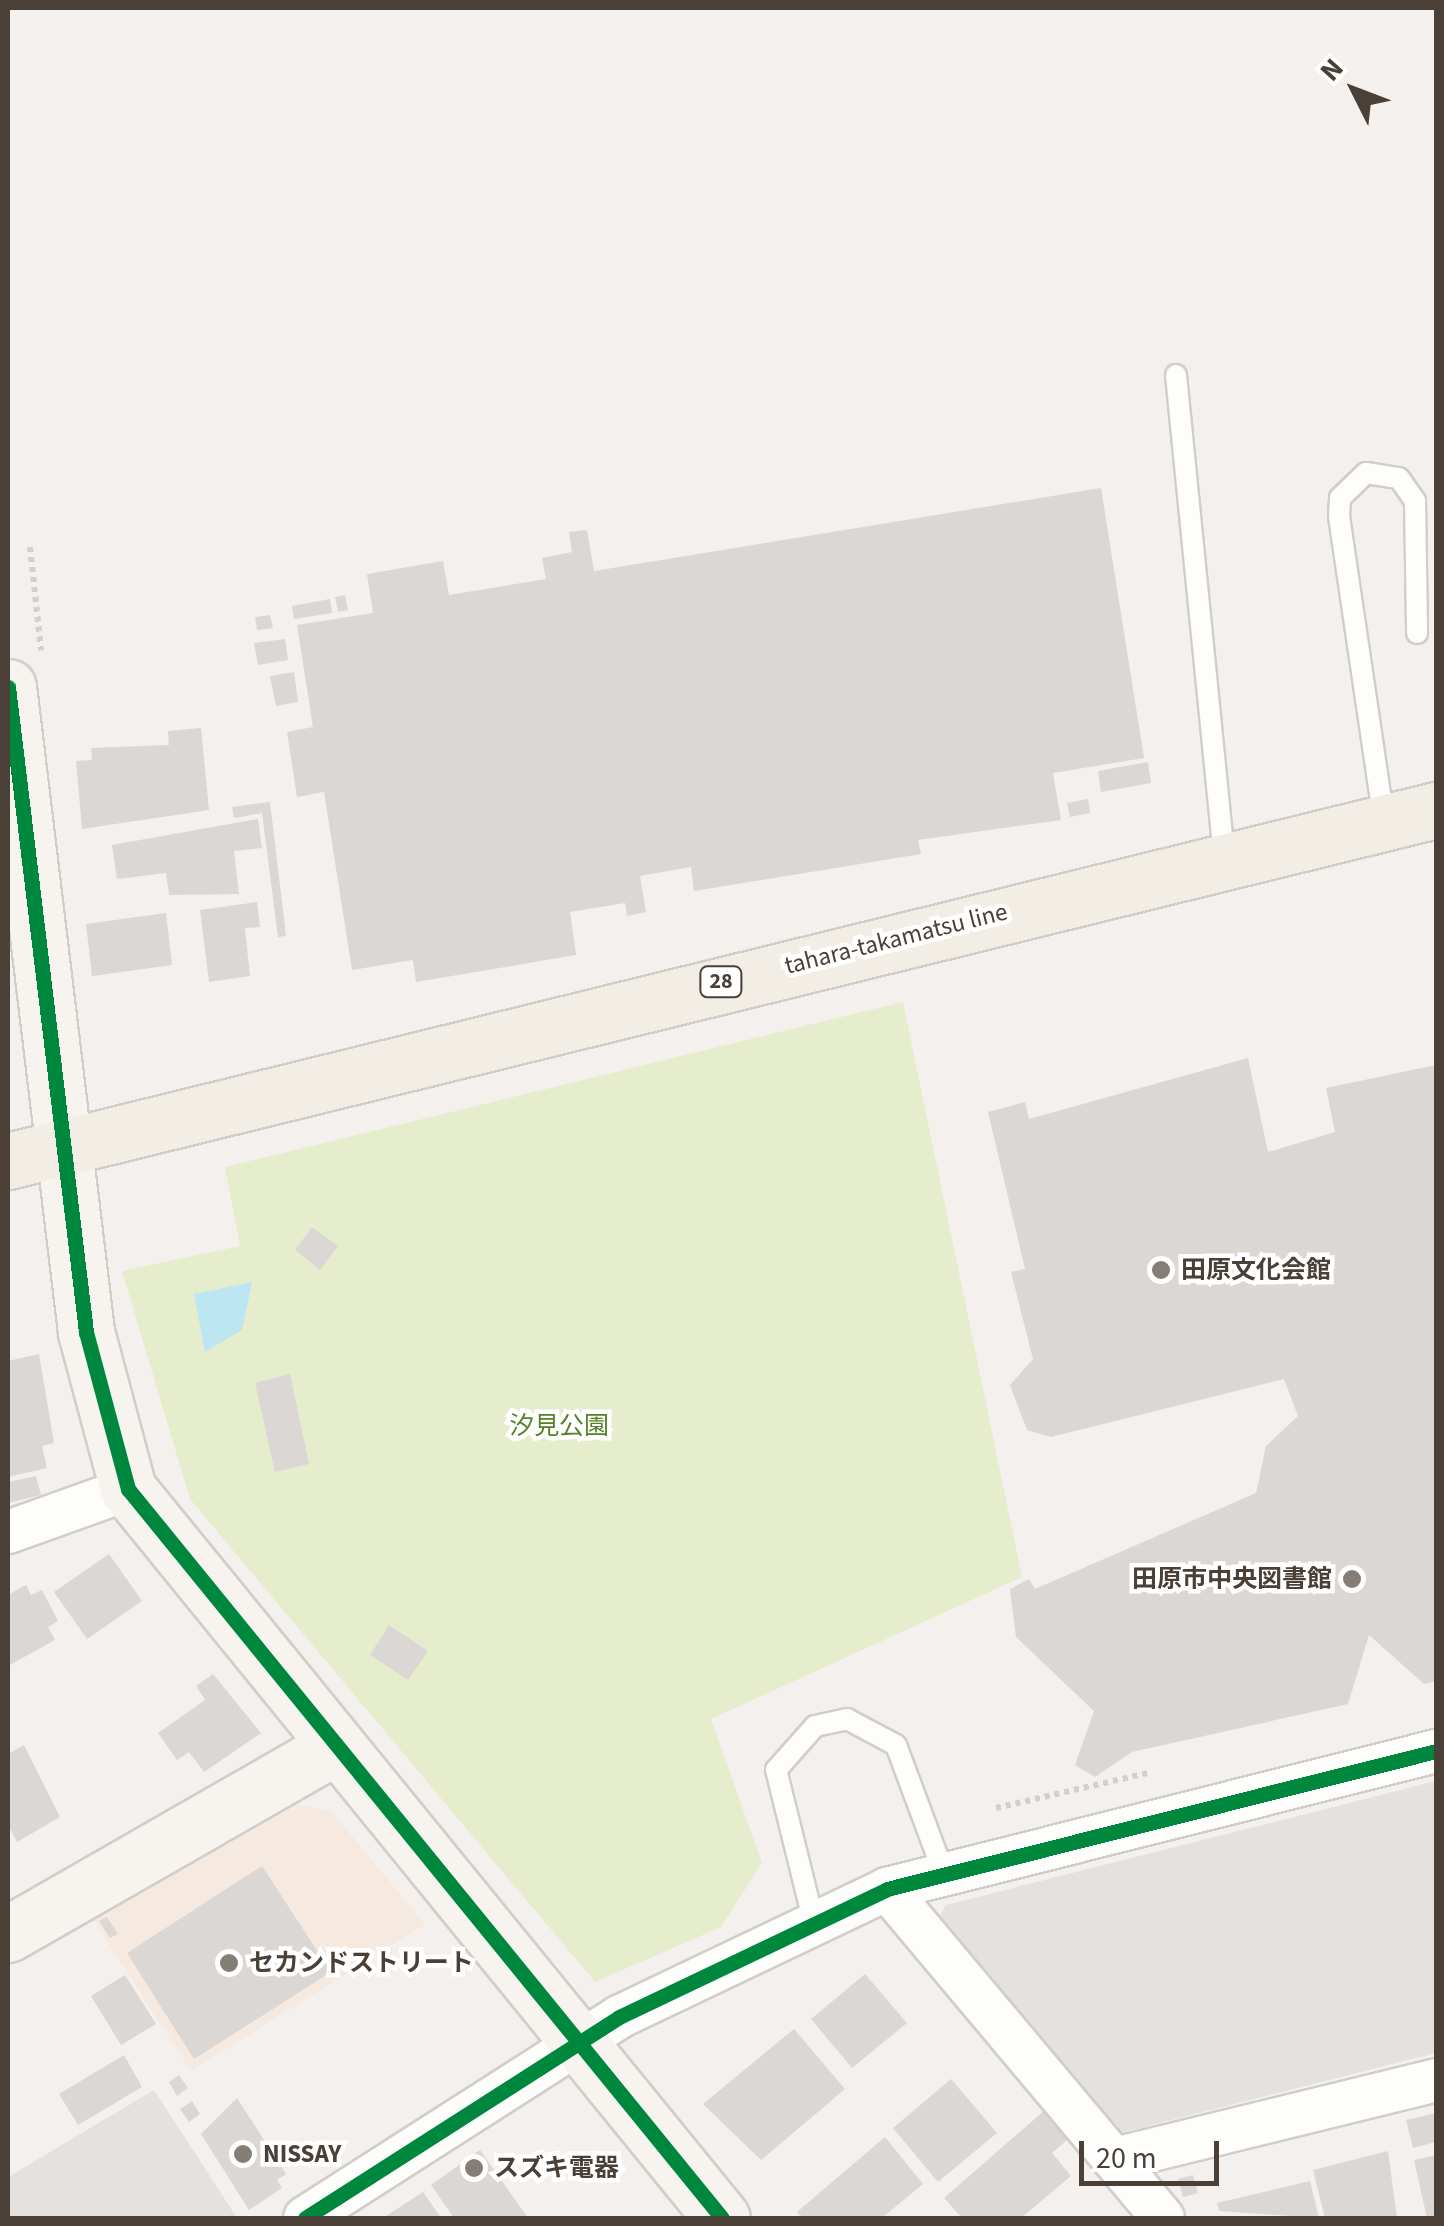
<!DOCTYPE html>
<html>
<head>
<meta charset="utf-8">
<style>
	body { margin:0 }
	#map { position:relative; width:1444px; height:2226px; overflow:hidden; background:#f3f0ed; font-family:"Source Sans 3","Noto Sans JP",sans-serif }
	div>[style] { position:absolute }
	.commercial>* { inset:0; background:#f6e9e0 }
	.green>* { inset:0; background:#e6edcd }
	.parking>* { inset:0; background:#e5e1de }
	.water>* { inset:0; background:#bce6f2 }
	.building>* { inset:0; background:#dbd7d4 }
	.path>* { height:6px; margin-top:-3px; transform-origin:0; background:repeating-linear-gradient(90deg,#d3d0cb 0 5px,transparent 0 10px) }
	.roads { filter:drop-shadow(2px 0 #d1ceca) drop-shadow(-2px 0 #d1ceca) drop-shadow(0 2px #d1ceca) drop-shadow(0 -2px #d1ceca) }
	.lane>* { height:20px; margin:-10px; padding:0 10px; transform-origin:10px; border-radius:10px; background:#fdfdfc }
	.street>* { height:42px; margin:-21px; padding:0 21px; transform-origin:21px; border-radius:21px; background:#fdfdfc }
	.secondary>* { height:55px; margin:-27.5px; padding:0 27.5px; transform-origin:27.5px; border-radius:27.5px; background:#f7f4f0 }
	.primary>* { height:55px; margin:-27.5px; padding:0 27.5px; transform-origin:27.5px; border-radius:27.5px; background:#f2ede5 }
	.cycleway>* { height:15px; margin:-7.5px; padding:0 7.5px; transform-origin:7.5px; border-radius:7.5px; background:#00873e }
	.dots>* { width:28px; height:28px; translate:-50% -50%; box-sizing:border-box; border:5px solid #fff; border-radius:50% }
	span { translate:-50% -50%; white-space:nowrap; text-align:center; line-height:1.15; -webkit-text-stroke:9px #fff; paint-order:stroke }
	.shield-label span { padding:2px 8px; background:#fff; border:2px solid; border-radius:8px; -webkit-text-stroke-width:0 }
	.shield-label { font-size:22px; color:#4a4038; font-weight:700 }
	.street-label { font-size:25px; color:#4a4038 }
	.poi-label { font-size:25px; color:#4a4038; font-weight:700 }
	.left { translate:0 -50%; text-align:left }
	.right { translate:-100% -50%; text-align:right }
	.park-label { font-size:25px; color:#578027 }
	.frame { position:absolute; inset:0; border:10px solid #4a4038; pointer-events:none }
	.north { position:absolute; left:1304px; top:40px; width:100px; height:100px; -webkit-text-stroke:8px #fff; paint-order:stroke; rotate:312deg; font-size:28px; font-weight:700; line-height:40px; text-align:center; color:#4a4038 }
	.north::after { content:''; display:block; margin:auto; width:35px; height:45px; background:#4a4038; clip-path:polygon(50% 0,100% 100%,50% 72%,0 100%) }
	.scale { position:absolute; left:1079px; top:2141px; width:140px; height:45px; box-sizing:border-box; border:5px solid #4a4038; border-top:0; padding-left:12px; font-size:30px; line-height:35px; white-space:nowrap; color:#4a4038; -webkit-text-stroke:8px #fff; paint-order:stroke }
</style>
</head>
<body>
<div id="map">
	<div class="commercial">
		<div style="clip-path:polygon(297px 1805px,331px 1811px,425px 1924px,191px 2071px,94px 1921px)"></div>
	</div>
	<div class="green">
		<div style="clip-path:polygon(903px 1002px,1022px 1577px,711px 1719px,762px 1863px,721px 1927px,595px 1982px,190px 1499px,122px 1271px,240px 1246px,225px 1167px)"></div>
	</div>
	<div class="parking">
		<div style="clip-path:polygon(1436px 1781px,1436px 2053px,1120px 2133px,937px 1920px,946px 1905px)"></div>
		<div style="clip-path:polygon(154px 2090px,237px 2218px,8px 2218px,8px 2177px)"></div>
	</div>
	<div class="water">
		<div style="clip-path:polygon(252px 1282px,242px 1330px,205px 1352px,194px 1294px)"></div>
	</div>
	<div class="building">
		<div style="clip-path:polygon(1101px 488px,1144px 758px,1053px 773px,1061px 820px,918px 840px,921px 854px,694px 891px,691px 867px,640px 876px,646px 912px,627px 916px,625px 903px,570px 912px,576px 955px,416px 982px,413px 960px,352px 970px,324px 792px,297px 797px,287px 732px,313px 727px,297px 625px,373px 613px,367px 574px,443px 561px,449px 595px,546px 579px,542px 558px,572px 552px,569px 532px,587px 530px,594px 571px)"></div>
		<div style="clip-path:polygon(345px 595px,348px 610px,338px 612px,335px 597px)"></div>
		<div style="clip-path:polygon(330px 599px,332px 613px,294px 619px,292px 606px)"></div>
		<div style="clip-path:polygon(270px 615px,273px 628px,257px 630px,255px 617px)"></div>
		<div style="clip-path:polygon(285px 639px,288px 660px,258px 665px,254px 643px)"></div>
		<div style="clip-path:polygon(294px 672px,298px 702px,276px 706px,270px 676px)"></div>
		<div style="clip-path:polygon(201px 728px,209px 810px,82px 829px,76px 761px,92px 760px,91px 748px,169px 745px,168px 731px)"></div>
		<div style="clip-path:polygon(1148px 762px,1151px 783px,1101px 792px,1098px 771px)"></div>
		<div style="clip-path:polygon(1088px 799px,1090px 813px,1070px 817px,1067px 803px)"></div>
		<div style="clip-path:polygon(270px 802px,286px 936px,278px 937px,262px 813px,234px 818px,232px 807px)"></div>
		<div style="clip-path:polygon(258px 819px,262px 848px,234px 851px,239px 894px,169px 895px,166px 873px,117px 879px,112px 845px)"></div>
		<div style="clip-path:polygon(257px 902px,260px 927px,245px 928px,250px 976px,209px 982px,200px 910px)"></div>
		<div style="clip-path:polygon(166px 913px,172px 965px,92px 976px,86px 924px)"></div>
		<div style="clip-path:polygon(1248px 1058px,1268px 1152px,1335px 1132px,1326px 1088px,1436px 1065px,1436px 1681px,1424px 1684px,1369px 1635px,1348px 1704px,1132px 1752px,1095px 1777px,1075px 1765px,1094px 1711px,1016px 1637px,1010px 1589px,1029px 1579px,1035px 1589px,1256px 1493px,1266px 1446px,1298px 1416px,1284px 1379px,1051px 1437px,1027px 1430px,1010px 1385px,1033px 1359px,1011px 1272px,1025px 1269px,988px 1112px,1025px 1102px,1029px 1119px)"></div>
		<div style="clip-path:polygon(312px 1227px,338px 1246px,320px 1270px,295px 1250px)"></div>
		<div style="clip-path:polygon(39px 1354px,54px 1443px,42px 1446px,47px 1468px,8px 1477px,8px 1361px)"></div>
		<div style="clip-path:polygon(290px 1374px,309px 1464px,275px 1472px,255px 1383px)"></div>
		<div style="clip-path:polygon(36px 1476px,41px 1495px,8px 1503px,8px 1482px)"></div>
		<div style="clip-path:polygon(109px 1554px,142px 1601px,87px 1639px,54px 1592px)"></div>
		<div style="clip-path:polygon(26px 1585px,31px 1595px,42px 1590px,58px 1621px,48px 1627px,55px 1640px,8px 1666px,8px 1595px)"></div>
		<div style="clip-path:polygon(389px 1625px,428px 1651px,408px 1680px,370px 1655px)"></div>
		<div style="clip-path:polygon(213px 1674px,261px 1733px,204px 1772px,189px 1752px,177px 1760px,158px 1733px,205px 1700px,196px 1686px)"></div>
		<div style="clip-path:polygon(24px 1745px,60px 1817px,17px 1842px,8px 1825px,8px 1754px)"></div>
		<div style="clip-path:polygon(262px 1866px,331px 1972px,194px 2059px,127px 1953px)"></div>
		<div style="clip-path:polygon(107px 1917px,118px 1934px,110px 1938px,99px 1921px)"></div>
		<div style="clip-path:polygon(865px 1974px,907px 2023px,852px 2068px,811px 2019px)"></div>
		<div style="clip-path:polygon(125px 1975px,156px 2024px,121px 2045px,91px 1996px)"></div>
		<div style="clip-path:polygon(794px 2029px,845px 2089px,761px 2160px,703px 2104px)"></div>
		<div style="clip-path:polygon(124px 2055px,142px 2087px,78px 2125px,59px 2094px)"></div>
		<div style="clip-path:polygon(179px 2075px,188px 2088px,177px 2096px,169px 2082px)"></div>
		<div style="clip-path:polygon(951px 2079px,997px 2133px,938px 2182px,893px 2128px)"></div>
		<div style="clip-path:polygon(237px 2098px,286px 2174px,277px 2180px,282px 2188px,249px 2210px,201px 2134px)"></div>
		<div style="clip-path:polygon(192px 2101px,200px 2114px,189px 2122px,180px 2109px)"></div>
		<div style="clip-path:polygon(1045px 2110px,1069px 2138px,1052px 2153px,1071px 2176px,1021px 2218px,962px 2218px,944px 2198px)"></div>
		<div style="clip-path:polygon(1436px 2113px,1436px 2142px,1413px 2148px,1406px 2120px)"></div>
		<div style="clip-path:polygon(885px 2137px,923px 2184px,882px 2218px,802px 2218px,797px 2212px)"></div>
		<div style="clip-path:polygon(480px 2150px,528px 2218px,454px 2218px,431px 2185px)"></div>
		<div style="clip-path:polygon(1388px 2151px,1397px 2218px,1325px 2218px,1313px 2170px)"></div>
		<div style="clip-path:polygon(1436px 2155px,1436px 2218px,1427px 2218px,1414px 2160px)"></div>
		<div style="clip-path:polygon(1193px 2175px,1198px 2193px,1183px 2197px,1178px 2179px)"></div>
		<div style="clip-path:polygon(1310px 2181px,1319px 2218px,1219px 2211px,1217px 2203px)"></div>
		<div style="clip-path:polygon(423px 2192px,441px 2218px,383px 2218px)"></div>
	</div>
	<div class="path">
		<div style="left:30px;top:547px;width:104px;rotate:83.9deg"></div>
		<div style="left:996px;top:1808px;width:156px;rotate:-13deg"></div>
	</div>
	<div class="roads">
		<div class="lane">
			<div style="left:1176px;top:375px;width:486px;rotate:84.3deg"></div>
			<div style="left:1384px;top:821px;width:307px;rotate:-98.4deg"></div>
			<div style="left:1339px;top:517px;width:19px;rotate:-87deg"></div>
			<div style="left:1340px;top:498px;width:36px;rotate:-44deg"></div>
			<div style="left:1366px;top:473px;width:33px;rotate:9deg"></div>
			<div style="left:1399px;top:478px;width:28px;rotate:55deg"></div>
			<div style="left:1415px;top:501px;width:132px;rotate:89.1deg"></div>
			<div style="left:814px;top:1923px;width:158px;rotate:-103.9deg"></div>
			<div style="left:776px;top:1770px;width:59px;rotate:-48.4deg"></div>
			<div style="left:815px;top:1726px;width:33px;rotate:-12deg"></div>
			<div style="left:847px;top:1719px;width:55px;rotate:28deg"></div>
			<div style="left:896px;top:1745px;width:138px;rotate:69.6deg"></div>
		</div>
		<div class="street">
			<div style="left:8px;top:1532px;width:127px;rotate:-19.7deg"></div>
			<div style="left:887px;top:1889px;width:429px;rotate:50deg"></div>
			<div style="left:1115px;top:2159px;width:331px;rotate:-13.8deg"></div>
			<div style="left:305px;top:2218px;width:373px;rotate:-32.6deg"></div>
			<div style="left:619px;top:2017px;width:297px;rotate:-25.5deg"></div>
			<div style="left:887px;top:1889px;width:566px;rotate:-14.11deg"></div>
		</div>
		<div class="secondary">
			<div style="left:8px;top:687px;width:650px;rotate:83.1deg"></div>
			<div style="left:86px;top:1332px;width:163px;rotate:75deg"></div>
			<div style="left:128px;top:1489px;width:940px;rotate:50.83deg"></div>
			<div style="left:8px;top:1934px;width:378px;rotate:-29.8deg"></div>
		</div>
		<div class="primary">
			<div style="left:8px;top:1161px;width:1471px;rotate:-13.81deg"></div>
		</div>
	</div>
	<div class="cycleway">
		<div style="left:8px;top:687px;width:650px;rotate:83.1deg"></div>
		<div style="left:86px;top:1332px;width:163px;rotate:75deg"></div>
		<div style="left:128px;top:1489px;width:940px;rotate:50.83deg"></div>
		<div style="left:305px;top:2218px;width:373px;rotate:-32.6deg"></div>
		<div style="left:619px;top:2017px;width:297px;rotate:-25.5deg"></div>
		<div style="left:887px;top:1889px;width:566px;rotate:-14.11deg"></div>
	</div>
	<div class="dots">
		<div style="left:1161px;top:1270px;background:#857e77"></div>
		<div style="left:1352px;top:1579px;background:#857e77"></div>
		<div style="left:229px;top:1963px;background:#857e77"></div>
		<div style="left:243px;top:2154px;background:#857e77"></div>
		<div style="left:474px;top:2168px;background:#857e77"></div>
	</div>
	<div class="shield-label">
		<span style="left:721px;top:982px">28</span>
	</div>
	<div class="street-label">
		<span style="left:896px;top:939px;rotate:-14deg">tahara-takamatsu line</span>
	</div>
	<div class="poi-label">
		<span class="left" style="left:1181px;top:1270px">田原文化会館</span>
		<span class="right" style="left:1332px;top:1579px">田原市中央図書館</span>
		<span class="left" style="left:249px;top:1963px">セカンドストリート</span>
		<span class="left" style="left:263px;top:2154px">NISSAY</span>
		<span class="left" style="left:494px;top:2168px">スズキ電器</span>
	</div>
	<div class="park-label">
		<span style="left:559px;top:1426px">汐見公園</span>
	</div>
	<div class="frame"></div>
	<div class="north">N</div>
	<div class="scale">20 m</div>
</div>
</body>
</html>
